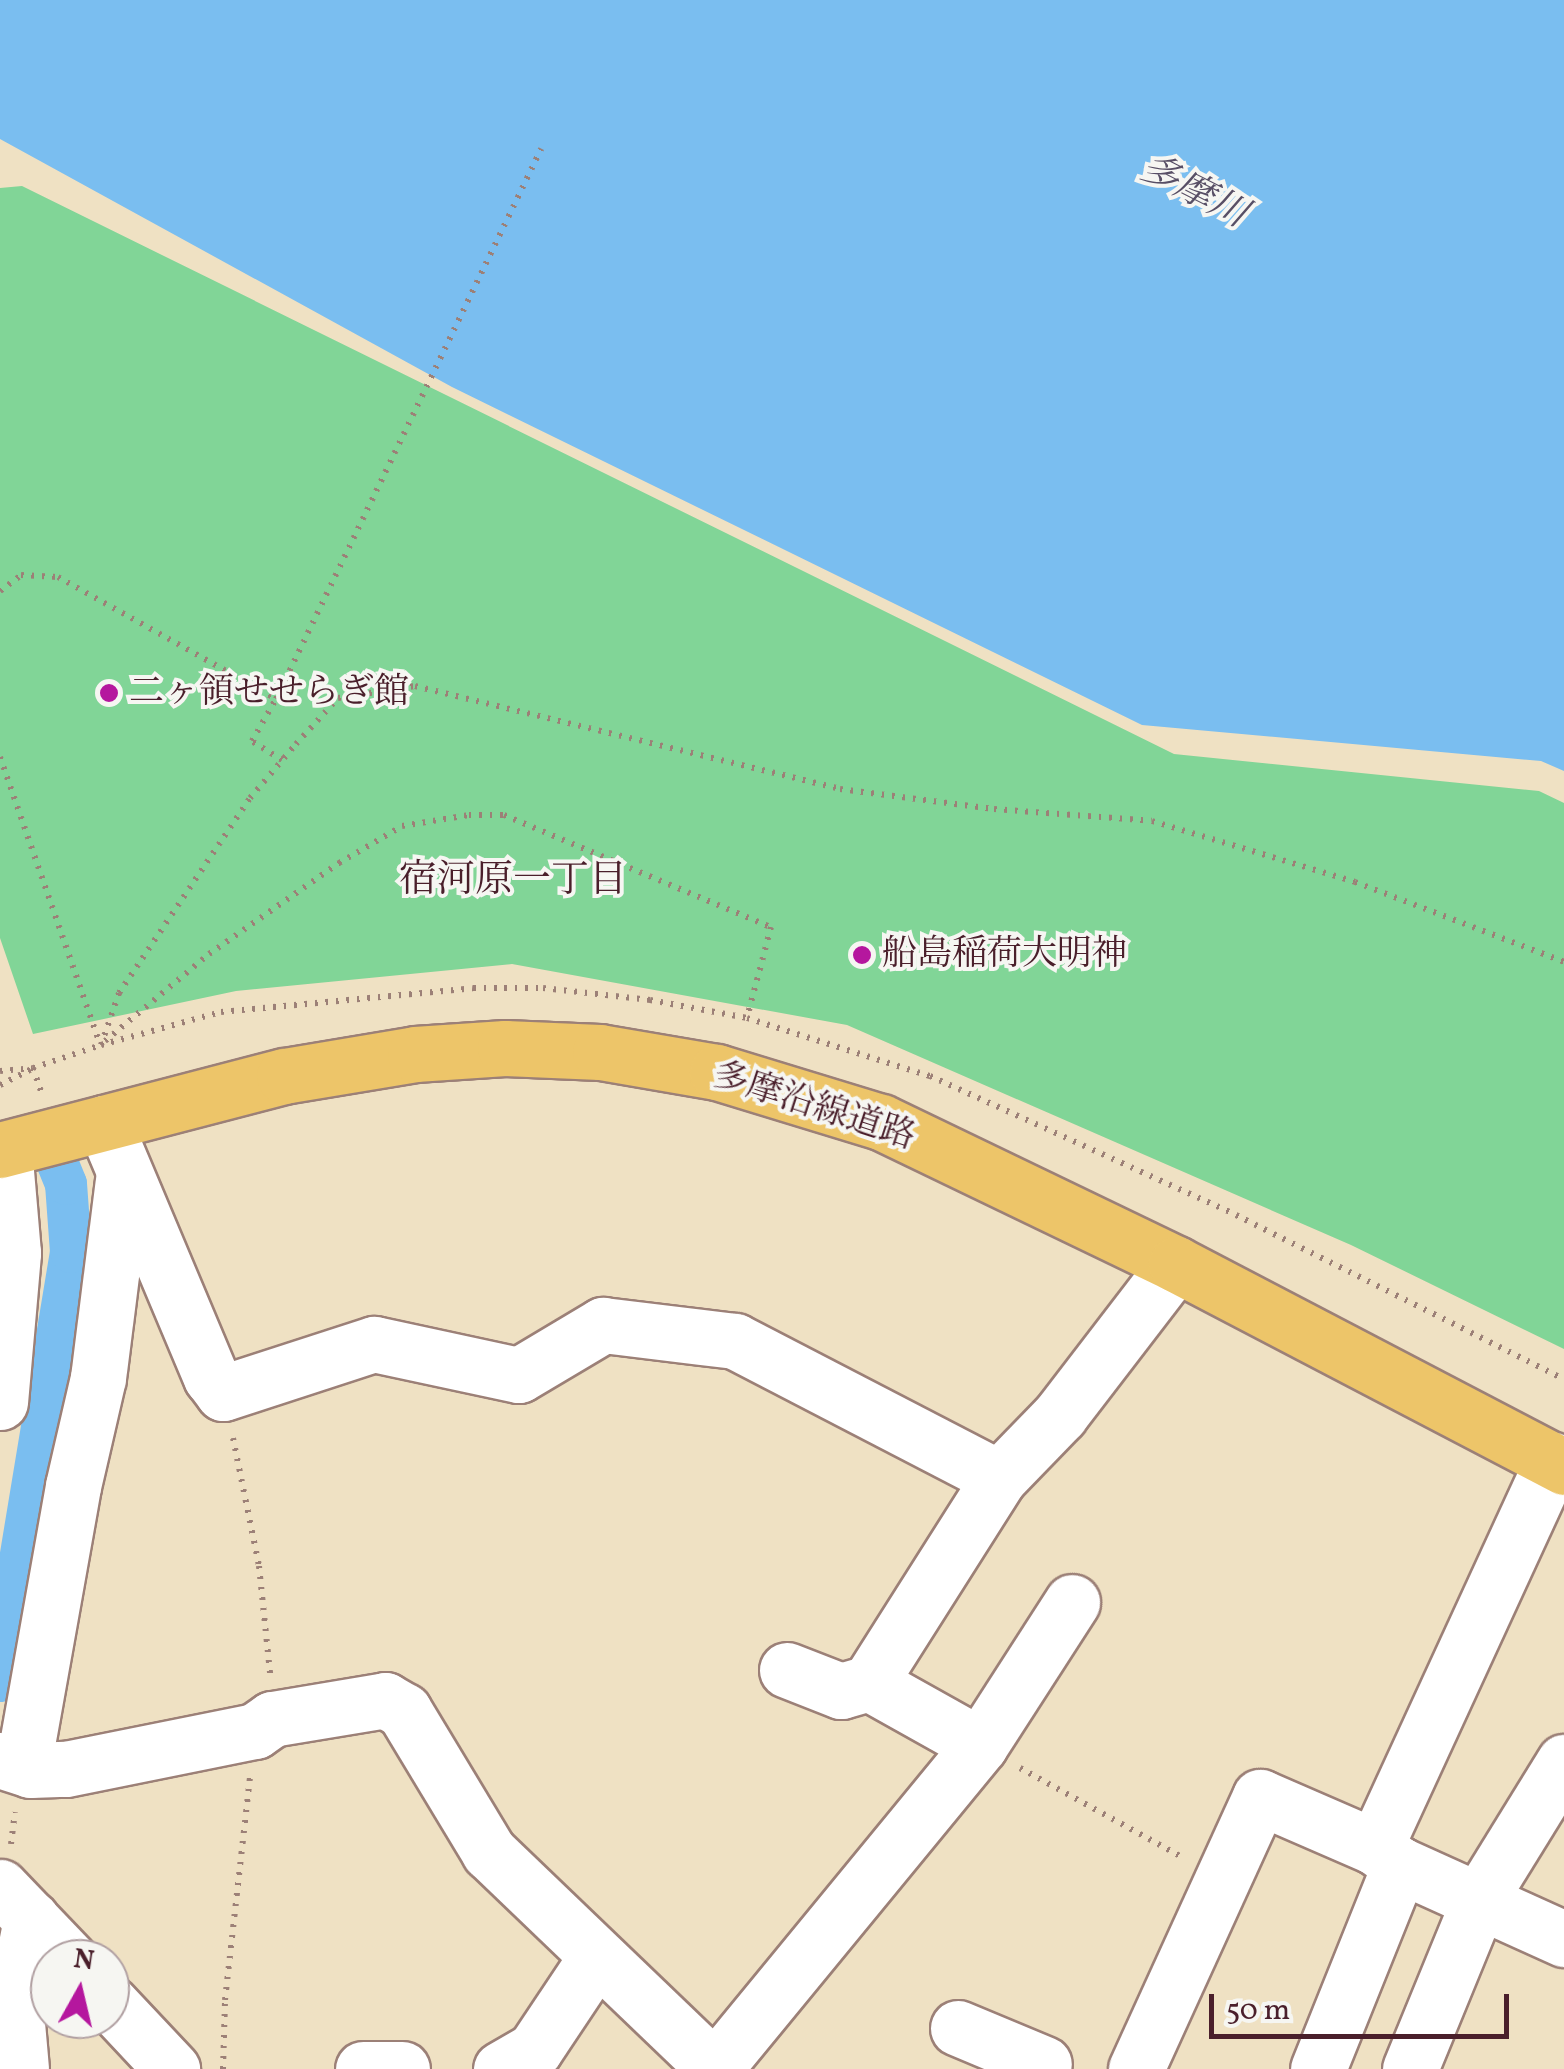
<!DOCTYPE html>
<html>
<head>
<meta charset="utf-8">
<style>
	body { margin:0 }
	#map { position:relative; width:1564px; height:2069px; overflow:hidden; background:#efe1c3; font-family:Vollkorn,"Noto Serif JP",serif }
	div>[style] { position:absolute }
	.green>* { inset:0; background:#81d597 }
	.water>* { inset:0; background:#7abef0 }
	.canal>* { height:42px; margin:-21px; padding:0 21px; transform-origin:21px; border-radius:21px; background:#7abef0 }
	.path>* { height:6px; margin-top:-3px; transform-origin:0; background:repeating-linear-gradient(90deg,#9c8077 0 2.5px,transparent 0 10.5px) }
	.roads { filter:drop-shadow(2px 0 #9c8077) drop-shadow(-2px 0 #9c8077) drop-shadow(0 2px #9c8077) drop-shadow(0 -2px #9c8077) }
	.minor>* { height:55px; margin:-27.5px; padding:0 27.5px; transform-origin:27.5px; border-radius:27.5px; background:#fff }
	.major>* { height:55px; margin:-27.5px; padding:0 27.5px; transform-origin:27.5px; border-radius:27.5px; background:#edc569 }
	.dots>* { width:28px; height:28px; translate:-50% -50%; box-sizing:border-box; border:5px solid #f6f6f2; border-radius:50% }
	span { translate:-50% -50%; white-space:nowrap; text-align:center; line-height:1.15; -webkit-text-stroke:8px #f6f6f2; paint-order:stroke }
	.poi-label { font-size:35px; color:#4a1f2b }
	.left { translate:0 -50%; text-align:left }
	.street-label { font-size:35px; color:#4a1f2b }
	.water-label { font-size:38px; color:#584f66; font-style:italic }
	.neighbourhood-label { font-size:38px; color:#4a1f2b }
	.north { position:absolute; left:30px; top:1939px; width:100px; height:100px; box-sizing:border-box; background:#f6f6f2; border:2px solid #b1a0a2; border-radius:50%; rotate:8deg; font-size:28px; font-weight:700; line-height:40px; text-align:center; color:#4a1f2b }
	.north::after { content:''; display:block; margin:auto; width:35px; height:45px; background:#b5179e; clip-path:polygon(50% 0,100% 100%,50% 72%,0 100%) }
	.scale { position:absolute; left:1209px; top:1994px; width:300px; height:45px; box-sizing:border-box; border:5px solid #4a1f2b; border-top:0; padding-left:12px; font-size:30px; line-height:35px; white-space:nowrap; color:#4a1f2b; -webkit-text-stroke:8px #f6f6f2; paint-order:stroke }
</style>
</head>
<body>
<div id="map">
	<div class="green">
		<div style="clip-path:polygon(22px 186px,1174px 754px,1539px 791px,1564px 803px,1564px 1349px,1351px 1245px,847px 1025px,512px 964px,236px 991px,33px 1034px,0 938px,0 188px)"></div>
	</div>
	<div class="water">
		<div style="clip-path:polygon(0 0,1564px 0,1564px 771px,1541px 761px,1142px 725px,452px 387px,0 139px)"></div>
	</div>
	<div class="canal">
		<div style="left:0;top:1681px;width:435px;rotate:-80.6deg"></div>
		<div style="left:71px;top:1252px;width:68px;rotate:-94.2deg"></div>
		<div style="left:66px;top:1184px;width:38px;rotate:-112deg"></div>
	</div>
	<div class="path">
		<div style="left:0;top:591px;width:26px;rotate:-37deg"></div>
		<div style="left:21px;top:575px;width:37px;rotate:3deg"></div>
		<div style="left:58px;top:577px;width:250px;rotate:29.2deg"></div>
		<div style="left:0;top:757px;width:304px;rotate:70.8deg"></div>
		<div style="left:282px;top:760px;width:36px;rotate:-148deg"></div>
		<div style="left:252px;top:741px;width:48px;rotate:-60.3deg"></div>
		<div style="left:276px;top:699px;width:611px;rotate:-64.27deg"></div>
		<div style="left:105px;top:1041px;width:136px;rotate:-39.9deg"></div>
		<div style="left:209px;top:954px;width:159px;rotate:-35deg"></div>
		<div style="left:339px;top:863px;width:73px;rotate:-30.4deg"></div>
		<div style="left:402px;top:826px;width:68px;rotate:-9.3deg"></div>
		<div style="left:469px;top:815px;width:35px"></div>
		<div style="left:504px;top:815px;width:290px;rotate:22.8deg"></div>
		<div style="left:771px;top:927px;width:94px;rotate:104.8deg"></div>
		<div style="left:101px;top:1045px;width:55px;rotate:-70.9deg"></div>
		<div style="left:119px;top:993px;width:235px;rotate:-56.1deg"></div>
		<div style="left:250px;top:798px;width:71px;rotate:-49.6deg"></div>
		<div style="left:296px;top:744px;width:62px;rotate:-47.6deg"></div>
		<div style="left:338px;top:698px;width:78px;rotate:-8.9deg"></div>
		<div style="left:415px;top:686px;width:437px;rotate:13.6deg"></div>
		<div style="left:840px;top:789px;width:155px;rotate:7.4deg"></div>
		<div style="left:994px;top:809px;width:158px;rotate:4.3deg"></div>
		<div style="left:1152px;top:821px;width:212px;rotate:16.7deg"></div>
		<div style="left:1355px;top:882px;width:224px;rotate:20.9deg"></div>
		<div style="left:0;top:1071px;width:33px;rotate:-5deg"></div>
		<div style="left:33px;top:1068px;width:28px;rotate:71deg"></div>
		<div style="left:0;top:1085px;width:37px;rotate:-27deg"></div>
		<div style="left:33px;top:1068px;width:72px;rotate:-18.7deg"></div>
		<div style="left:101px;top:1045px;width:124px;rotate:-15.4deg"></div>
		<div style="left:221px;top:1012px;width:253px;rotate:-5.4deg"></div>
		<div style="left:473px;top:988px;width:70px"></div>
		<div style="left:543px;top:988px;width:108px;rotate:6.4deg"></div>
		<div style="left:650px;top:1000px;width:99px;rotate:10.5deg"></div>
		<div style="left:747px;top:1018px;width:192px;rotate:17.6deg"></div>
		<div style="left:930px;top:1076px;width:336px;rotate:24.4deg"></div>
		<div style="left:1236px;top:1215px;width:367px;rotate:26.6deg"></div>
		<div style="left:233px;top:1438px;width:131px;rotate:78.5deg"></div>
		<div style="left:259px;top:1566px;width:108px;rotate:84.1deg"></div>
		<div style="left:1020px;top:1768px;width:187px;rotate:28.8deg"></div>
		<div style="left:11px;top:1844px;width:32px;rotate:-83deg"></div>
		<div style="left:223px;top:2069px;width:69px;rotate:-88.3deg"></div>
		<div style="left:225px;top:2000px;width:224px;rotate:-83.6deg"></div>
	</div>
	<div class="roads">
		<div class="minor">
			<div style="left:104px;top:1123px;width:276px;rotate:67.2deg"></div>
			<div style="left:211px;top:1377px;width:20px;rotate:53deg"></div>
			<div style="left:223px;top:1393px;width:159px;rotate:-18deg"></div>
			<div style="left:374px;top:1344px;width:148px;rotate:12.1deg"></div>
			<div style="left:519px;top:1375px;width:98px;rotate:-30.8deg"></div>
			<div style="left:603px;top:1325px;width:133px;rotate:6.9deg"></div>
			<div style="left:735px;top:1341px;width:297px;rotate:27.4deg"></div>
			<div style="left:0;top:1402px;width:150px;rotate:-85deg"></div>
			<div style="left:13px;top:1253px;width:104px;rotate:-94.9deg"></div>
			<div style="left:787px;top:1670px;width:58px;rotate:21.3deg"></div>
			<div style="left:841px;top:1691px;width:29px;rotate:-16deg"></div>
			<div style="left:869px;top:1683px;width:243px;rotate:-57.6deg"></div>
			<div style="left:999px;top:1478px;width:88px;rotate:-45.9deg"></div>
			<div style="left:1060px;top:1415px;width:190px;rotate:-52.5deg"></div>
			<div style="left:869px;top:1683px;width:127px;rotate:29.2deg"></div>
			<div style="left:0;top:1760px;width:32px;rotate:18deg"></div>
			<div style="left:30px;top:1770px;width:36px;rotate:-2deg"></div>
			<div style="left:66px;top:1769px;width:193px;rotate:-11.4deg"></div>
			<div style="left:255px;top:1731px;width:21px;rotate:-35deg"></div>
			<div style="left:272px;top:1719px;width:115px;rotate:-9.5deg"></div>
			<div style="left:385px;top:1700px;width:22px;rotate:30deg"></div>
			<div style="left:404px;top:1711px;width:165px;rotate:58.9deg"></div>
			<div style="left:489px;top:1852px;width:313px;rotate:43.8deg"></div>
			<div style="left:23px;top:1767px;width:285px;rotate:-79.9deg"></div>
			<div style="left:73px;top:1486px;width:111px;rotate:-77deg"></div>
			<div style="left:98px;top:1378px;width:201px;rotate:-82.8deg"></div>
			<div style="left:1375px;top:1847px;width:426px;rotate:-65.3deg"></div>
			<div style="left:0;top:1887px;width:100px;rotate:46.2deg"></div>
			<div style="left:110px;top:2003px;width:91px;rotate:46.8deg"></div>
			<div style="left:958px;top:2028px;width:93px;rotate:22.7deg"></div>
			<div style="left:21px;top:2069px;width:69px;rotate:-95deg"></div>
			<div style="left:15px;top:2000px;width:83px;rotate:-78.8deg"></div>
			<div style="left:363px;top:2069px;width:39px"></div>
			<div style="left:501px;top:2069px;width:39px;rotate:-30deg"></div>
			<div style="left:535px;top:2049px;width:108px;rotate:-56.3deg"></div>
			<div style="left:714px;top:2069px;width:419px;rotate:-50.6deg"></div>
			<div style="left:980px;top:1745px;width:170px;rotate:-57.2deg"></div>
			<div style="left:1136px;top:2069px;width:299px;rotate:-65.5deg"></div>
			<div style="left:1260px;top:1797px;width:125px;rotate:23.5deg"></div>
			<div style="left:1375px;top:1847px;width:31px;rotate:36deg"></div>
			<div style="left:1400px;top:1865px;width:180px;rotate:24.3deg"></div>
			<div style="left:1318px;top:2069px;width:220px;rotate:-68.1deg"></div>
			<div style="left:1410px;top:2069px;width:185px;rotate:-67.7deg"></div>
			<div style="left:1480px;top:1898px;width:160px;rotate:-58.3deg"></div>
		</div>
		<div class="major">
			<div style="left:0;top:1150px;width:293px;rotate:-14.6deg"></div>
			<div style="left:284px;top:1076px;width:133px;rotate:-9.5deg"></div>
			<div style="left:415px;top:1054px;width:90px;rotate:-3.8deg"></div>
			<div style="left:505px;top:1048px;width:95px;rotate:2.4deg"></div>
			<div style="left:600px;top:1052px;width:119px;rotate:9.7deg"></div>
			<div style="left:717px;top:1072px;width:171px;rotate:17deg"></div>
			<div style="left:881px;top:1122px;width:327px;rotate:25.7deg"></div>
			<div style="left:1176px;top:1264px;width:438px;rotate:27.6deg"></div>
		</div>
	</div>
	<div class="dots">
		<div style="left:109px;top:693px;background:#b5179e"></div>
		<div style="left:862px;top:955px;background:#b5179e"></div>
	</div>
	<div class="poi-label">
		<span class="left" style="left:129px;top:693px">二ヶ領せせらぎ館</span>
		<span class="left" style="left:882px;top:955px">船島稲荷大明神</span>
	</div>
	<div class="street-label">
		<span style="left:814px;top:1107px;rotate:18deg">多摩沿線道路</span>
	</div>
	<div class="water-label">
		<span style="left:1193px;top:193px;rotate:27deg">多摩川</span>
	</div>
	<div class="neighbourhood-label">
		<span style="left:513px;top:882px">宿河原一丁目</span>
	</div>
	<div class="north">N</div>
	<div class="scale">50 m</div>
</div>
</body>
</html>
